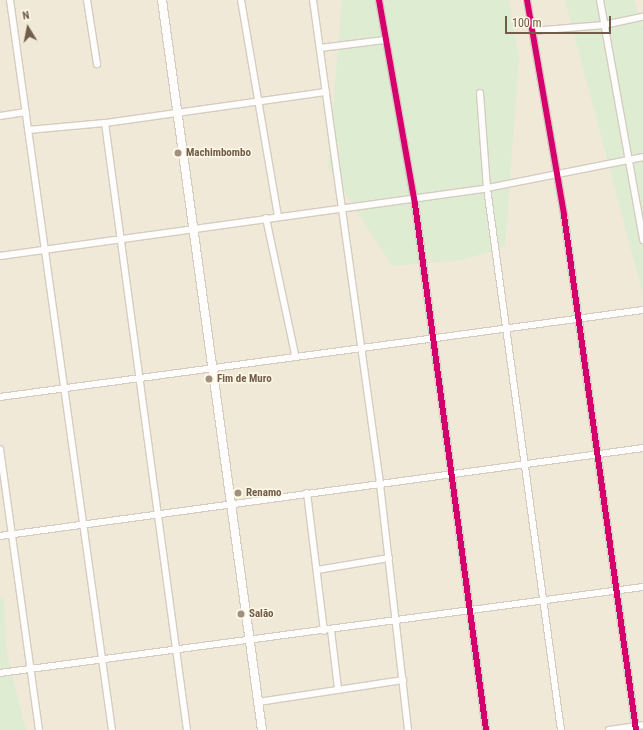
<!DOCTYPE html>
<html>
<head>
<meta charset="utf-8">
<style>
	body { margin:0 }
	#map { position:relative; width:643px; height:730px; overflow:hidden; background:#f5f1e7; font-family:"Roboto Condensed",sans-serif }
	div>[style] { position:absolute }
	.residential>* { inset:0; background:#f0e9d7 }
	.green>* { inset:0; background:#deecd2 }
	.roads { filter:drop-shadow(1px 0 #d4ccc2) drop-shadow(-1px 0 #d4ccc2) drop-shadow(0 1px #d4ccc2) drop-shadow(0 -1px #d4ccc2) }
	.minor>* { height:6px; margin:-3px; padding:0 3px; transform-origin:3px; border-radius:3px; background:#fefdfb }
	.tertiary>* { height:8px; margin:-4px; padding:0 4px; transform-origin:4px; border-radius:4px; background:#fefdfb }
	.cycleway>* { height:6px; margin:-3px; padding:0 3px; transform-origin:3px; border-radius:3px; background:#d6006c }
	.dots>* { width:11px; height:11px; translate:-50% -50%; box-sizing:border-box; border:2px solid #fef8e7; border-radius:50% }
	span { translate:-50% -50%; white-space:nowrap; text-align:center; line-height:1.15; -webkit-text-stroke:3px #fef8e7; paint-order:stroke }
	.poi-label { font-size:11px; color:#715c49; font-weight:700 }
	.left { translate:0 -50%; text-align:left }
	.north { position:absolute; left:8px; top:8px; width:40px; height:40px; -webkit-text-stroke:3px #fef8e7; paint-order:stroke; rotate:350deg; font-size:11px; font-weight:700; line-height:16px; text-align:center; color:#715c49 }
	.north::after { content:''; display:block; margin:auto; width:14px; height:18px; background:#715c49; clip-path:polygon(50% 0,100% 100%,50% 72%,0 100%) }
	.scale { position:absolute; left:505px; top:16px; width:106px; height:18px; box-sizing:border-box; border:2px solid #715c49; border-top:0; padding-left:5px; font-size:12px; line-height:14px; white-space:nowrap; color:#715c49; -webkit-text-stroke:3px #fef8e7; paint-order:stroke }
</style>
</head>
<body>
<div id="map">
	<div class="residential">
		<div style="clip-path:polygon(0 0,643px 0,643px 730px,0 730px)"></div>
	</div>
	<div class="green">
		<div style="clip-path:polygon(342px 0,509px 0,519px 59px,505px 247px,462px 260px,392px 266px,328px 167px)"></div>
		<div style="clip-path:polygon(565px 0,634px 0,643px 27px,643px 295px)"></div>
		<div style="clip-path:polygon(0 597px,4px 597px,7px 655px,26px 730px,0 730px)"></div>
	</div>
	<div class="roads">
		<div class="minor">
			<div style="left:10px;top:0;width:737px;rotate:82.05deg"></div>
			<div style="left:87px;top:0;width:65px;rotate:81.1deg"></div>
			<div style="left:241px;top:0;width:219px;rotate:80.3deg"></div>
			<div style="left:313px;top:0;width:489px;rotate:82.1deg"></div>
			<div style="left:380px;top:484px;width:248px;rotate:83.5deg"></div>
			<div style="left:379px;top:0;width:207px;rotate:80deg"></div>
			<div style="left:415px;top:204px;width:531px;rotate:82.31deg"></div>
			<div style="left:527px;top:0;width:218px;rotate:80.2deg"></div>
			<div style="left:564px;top:215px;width:520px;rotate:82.04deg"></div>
			<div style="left:600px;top:0;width:244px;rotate:79.8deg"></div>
			<div style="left:532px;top:31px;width:72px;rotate:-4.8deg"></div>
			<div style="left:604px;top:25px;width:40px;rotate:-12deg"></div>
			<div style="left:320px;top:48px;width:65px;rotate:-7deg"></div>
			<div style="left:480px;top:93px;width:95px;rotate:85.8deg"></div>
			<div style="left:487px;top:188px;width:547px;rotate:82.23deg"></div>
			<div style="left:0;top:116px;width:26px;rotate:-9deg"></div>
			<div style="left:105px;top:123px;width:613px;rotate:82.31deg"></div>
			<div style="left:28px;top:130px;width:77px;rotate:-5.2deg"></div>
			<div style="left:105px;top:123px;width:223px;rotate:-8deg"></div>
			<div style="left:266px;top:218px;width:139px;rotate:78deg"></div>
			<div style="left:0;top:256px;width:492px;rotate:-7.9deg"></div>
			<div style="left:487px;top:188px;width:159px;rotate:-11.2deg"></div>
			<div style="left:0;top:397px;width:649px;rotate:-7.71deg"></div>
			<div style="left:0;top:449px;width:284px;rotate:82.1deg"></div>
			<div style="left:307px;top:493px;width:139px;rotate:83deg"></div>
			<div style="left:0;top:536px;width:649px;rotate:-7.79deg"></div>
			<div style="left:317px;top:570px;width:73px;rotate:-9.5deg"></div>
			<div style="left:331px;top:630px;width:59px;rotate:83.2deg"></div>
			<div style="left:0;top:673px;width:649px;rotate:-7.62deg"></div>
			<div style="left:258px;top:702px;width:147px;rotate:-8.6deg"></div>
			<div style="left:609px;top:730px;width:34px;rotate:-8deg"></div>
		</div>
		<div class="tertiary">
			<div style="left:162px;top:0;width:737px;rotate:82.2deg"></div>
		</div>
	</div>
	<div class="cycleway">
		<div style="left:379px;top:0;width:207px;rotate:80deg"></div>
		<div style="left:415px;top:204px;width:531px;rotate:82.31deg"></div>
		<div style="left:527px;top:0;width:218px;rotate:80.2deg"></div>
		<div style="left:564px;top:215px;width:520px;rotate:82.04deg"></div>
	</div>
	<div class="dots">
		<div style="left:178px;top:153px;background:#9f9080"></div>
		<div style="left:209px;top:379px;background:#9f9080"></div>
		<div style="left:238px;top:493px;background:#9f9080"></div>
		<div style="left:241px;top:614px;background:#9f9080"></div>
	</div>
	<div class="poi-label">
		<span class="left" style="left:186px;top:153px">Machimbombo</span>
		<span class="left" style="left:217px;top:379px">Fim de Muro</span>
		<span class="left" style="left:246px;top:493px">Renamo</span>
		<span class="left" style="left:249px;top:614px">Salão</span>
	</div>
	<div class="north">N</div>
	<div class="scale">100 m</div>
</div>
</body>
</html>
